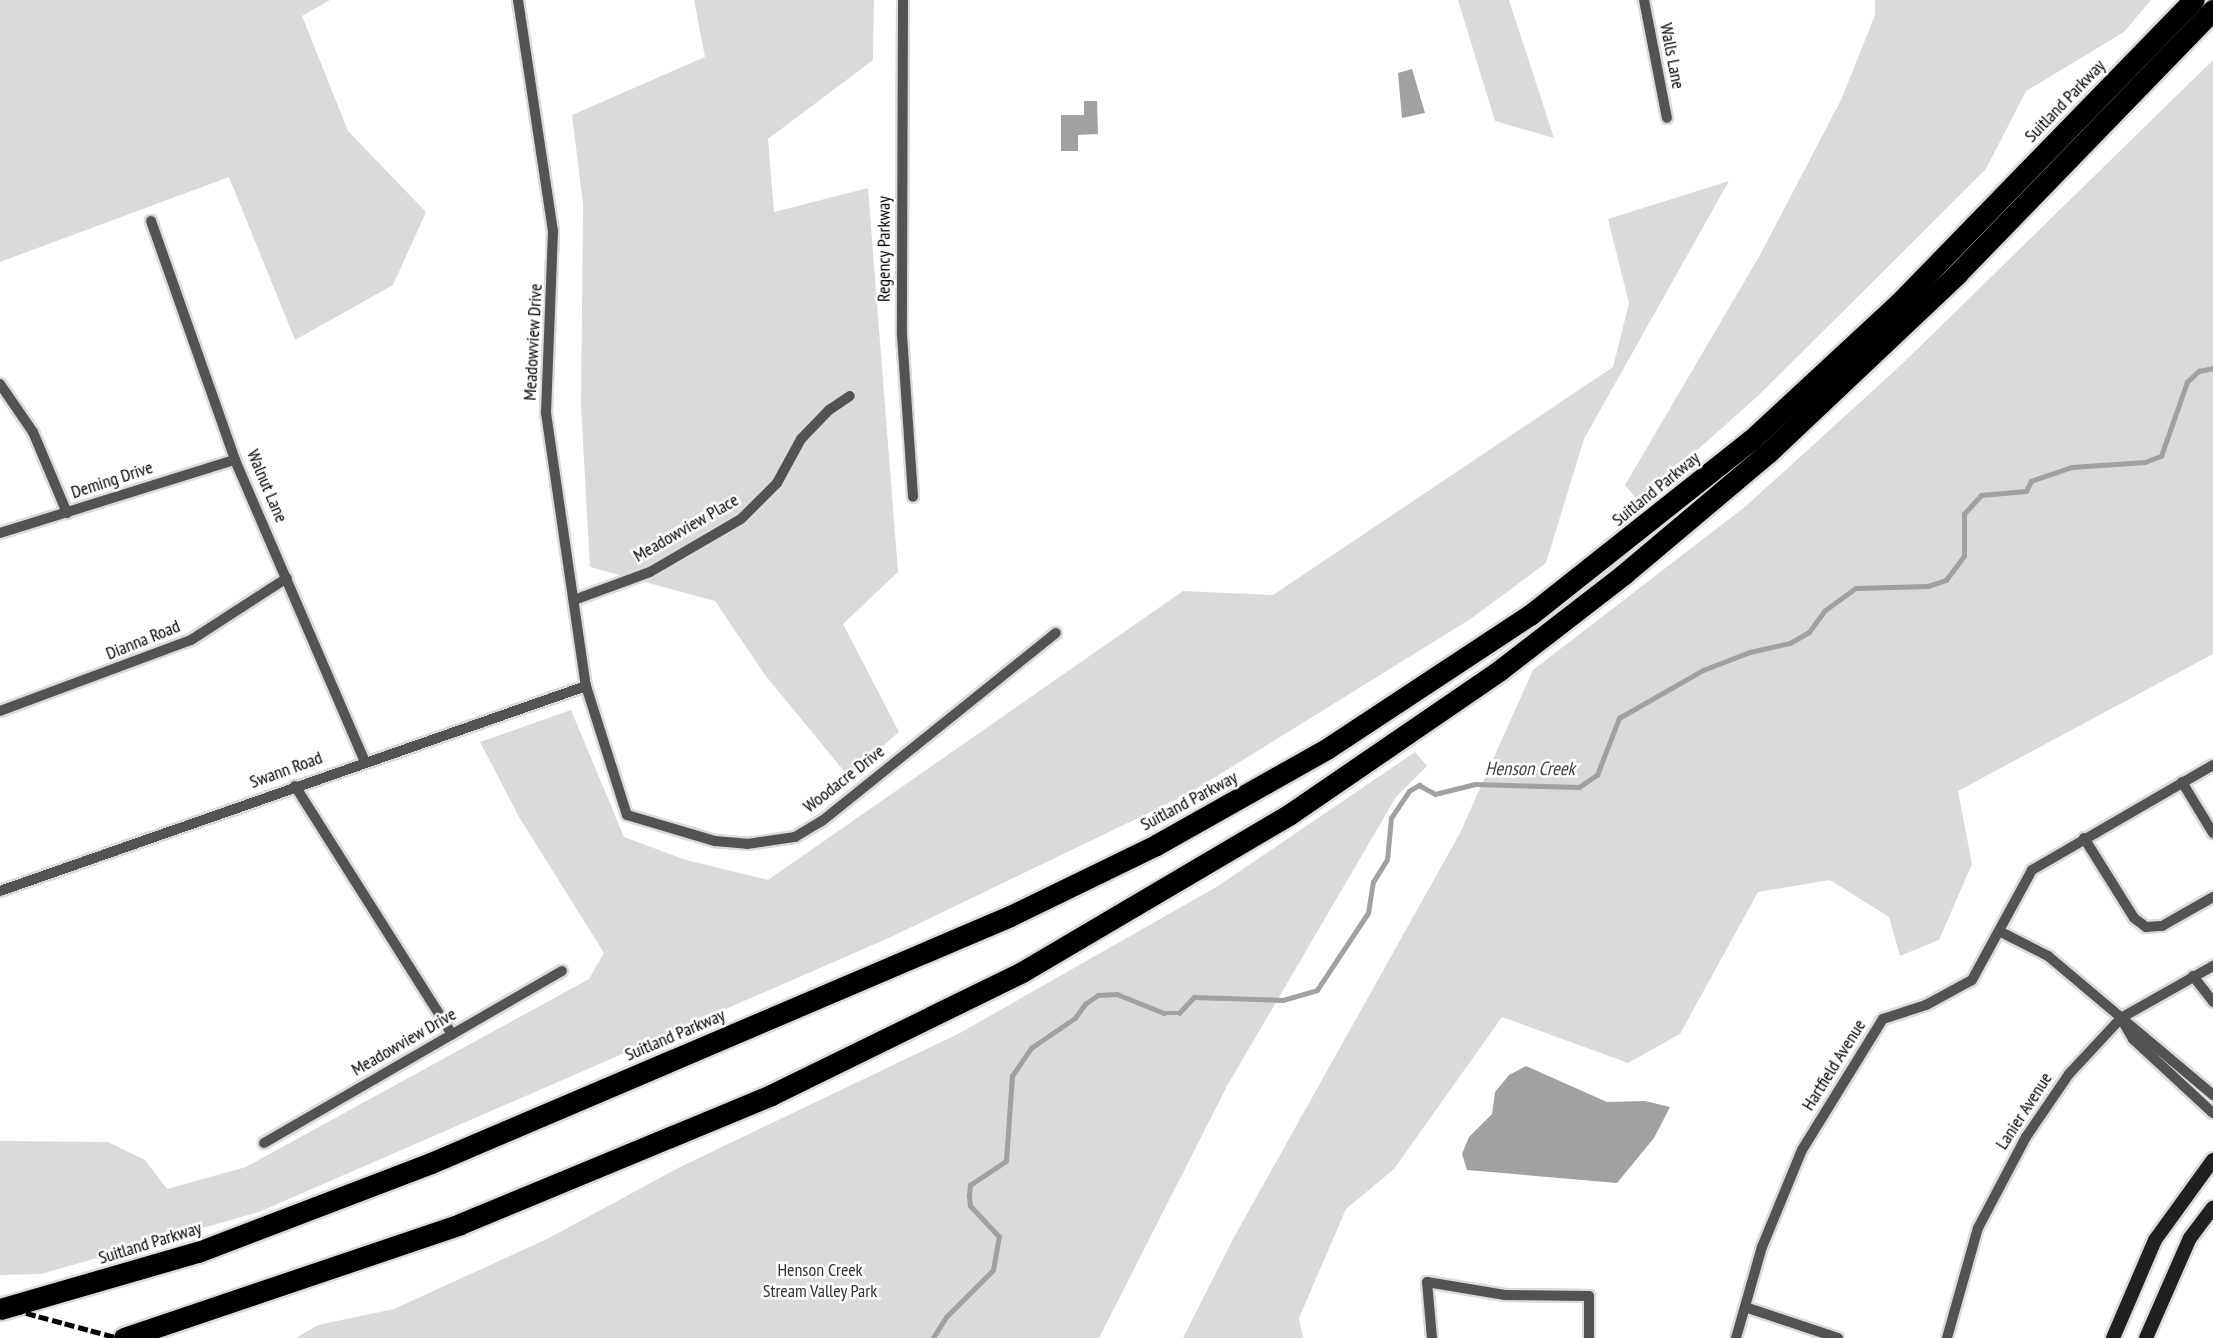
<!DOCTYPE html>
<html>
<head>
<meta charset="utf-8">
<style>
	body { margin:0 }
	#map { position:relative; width:2213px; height:1338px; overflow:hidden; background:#fff; font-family:"PT Sans Narrow",sans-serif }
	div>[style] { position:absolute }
	.green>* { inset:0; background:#dadada }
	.water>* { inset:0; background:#a1a1a1 }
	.stream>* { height:4.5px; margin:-2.25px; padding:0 2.25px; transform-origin:2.25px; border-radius:2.25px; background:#a1a1a1 }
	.roads { filter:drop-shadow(2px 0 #dbdbdb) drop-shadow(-2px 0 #dbdbdb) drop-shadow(0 2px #dbdbdb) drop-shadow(0 -2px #dbdbdb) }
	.street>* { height:10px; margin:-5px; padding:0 5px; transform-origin:5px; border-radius:5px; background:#535353 }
	.secondary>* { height:14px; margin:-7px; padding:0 7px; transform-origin:7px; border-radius:7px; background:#202020 }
	.highway>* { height:21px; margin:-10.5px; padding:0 10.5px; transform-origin:10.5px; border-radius:10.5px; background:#000 }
	.rail>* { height:4.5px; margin-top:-2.25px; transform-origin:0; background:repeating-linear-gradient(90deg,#000 0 10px,transparent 0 13.5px) }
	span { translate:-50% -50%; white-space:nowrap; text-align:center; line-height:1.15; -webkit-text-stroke:5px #fff; paint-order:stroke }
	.street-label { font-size:18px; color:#000 }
	.park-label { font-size:18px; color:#313131 }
	.water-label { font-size:19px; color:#424242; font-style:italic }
</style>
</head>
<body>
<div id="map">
	<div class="green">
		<div style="clip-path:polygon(0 0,330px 0,302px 16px,348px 131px,426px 212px,393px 285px,295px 340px,229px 177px,0 262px)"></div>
		<div style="clip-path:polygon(694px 0,874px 0,873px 60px,768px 139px,774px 212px,868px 188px,898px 572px,843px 624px,899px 732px,848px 776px,765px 675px,715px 601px,590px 567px,581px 406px,583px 204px,572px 115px,705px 57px)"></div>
		<div style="clip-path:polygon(1458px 0,1509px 0,1554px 138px,1495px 121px)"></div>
		<div style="clip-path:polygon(1875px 0,2151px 0,2124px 32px,2026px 91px,1986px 169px,1760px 394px,1639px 502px,1625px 485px,1760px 255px,1841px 100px,1875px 15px)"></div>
		<div style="clip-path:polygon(2213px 60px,2213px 654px,1958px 791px,1972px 864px,1939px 940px,1900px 956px,1889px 917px,1830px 880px,1758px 892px,1680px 1034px,1628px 1063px,1502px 1017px,1394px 1169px,1346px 1209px,1299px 1318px,1303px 1338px,1183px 1338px,1233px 1239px,1460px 833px,1533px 670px,1746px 506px,1901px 365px)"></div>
		<div style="clip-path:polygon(1729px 181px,1584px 439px,1546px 563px,1472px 618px,1188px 794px,891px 937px,259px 1212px,41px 1274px,0 1275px,0 1141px,108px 1142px,145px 1160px,167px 1189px,246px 1167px,589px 979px,604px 953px,519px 817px,480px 742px,571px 710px,624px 837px,686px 860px,768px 880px,1183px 591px,1273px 595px,1613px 367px,1629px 303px,1608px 219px)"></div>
		<div style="clip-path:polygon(1415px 752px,1427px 766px,1396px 797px,1227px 1086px,1099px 1338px,296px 1338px,318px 1325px,394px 1309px,547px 1239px,680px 1167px,960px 1033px,1218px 886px)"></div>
	</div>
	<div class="water">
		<div style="clip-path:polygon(1412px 69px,1425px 113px,1402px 118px,1398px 73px)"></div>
		<div style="clip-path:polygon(1084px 101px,1097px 101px,1098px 134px,1078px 135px,1078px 151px,1061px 151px,1061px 115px,1084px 115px)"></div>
		<div style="clip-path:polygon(1526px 1066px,1607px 1102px,1645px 1101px,1670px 1107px,1654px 1138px,1617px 1183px,1467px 1170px,1462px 1154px,1469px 1137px,1492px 1114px,1495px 1092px,1509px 1075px)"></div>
	</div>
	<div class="stream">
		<div style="left:933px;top:1338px;width:25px;rotate:-58deg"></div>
		<div style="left:946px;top:1317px;width:66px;rotate:-45deg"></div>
		<div style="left:993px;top:1270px;width:34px;rotate:-80deg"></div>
		<div style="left:999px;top:1237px;width:42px;rotate:-133.1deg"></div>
		<div style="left:970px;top:1206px;width:10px;rotate:-96deg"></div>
		<div style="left:969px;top:1196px;width:11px;rotate:-85deg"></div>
		<div style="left:970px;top:1185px;width:43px;rotate:-33.7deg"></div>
		<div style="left:1006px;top:1161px;width:85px;rotate:-86deg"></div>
		<div style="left:1012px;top:1076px;width:34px;rotate:-56deg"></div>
		<div style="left:1031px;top:1048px;width:53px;rotate:-34.3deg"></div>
		<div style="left:1075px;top:1018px;width:17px;rotate:-54deg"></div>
		<div style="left:1085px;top:1004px;width:16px;rotate:-35deg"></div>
		<div style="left:1098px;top:995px;width:19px;rotate:-3deg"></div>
		<div style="left:1117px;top:994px;width:51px;rotate:22deg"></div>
		<div style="left:1164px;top:1013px;width:15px"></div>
		<div style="left:1179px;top:1013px;width:22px;rotate:-47deg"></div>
		<div style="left:1194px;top:997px;width:89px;rotate:1.9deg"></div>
		<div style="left:1283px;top:1000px;width:35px;rotate:-16deg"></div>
		<div style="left:1317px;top:990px;width:92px;rotate:-56.5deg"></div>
		<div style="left:1368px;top:913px;width:31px;rotate:-81deg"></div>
		<div style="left:1373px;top:882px;width:26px;rotate:-58deg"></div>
		<div style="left:1387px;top:860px;width:42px;rotate:-84.6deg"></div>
		<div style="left:1391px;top:818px;width:32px;rotate:-56deg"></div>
		<div style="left:1409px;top:791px;width:12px;rotate:-31deg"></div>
		<div style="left:1419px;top:785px;width:18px;rotate:29deg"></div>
		<div style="left:1435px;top:794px;width:41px;rotate:-14deg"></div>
		<div style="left:1475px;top:784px;width:104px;rotate:1.7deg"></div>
		<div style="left:1579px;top:787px;width:22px;rotate:-34deg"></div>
		<div style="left:1597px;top:775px;width:61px;rotate:-68.9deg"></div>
		<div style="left:1619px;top:718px;width:97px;rotate:-29.7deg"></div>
		<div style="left:1703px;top:670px;width:50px;rotate:-21deg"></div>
		<div style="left:1750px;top:652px;width:41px;rotate:-12.7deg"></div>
		<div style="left:1790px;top:643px;width:22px;rotate:-30deg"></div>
		<div style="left:1809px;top:632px;width:26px;rotate:-54deg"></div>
		<div style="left:1824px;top:611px;width:39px;rotate:-36deg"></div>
		<div style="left:1856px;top:588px;width:72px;rotate:-1.6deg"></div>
		<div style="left:1928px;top:586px;width:19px;rotate:-18deg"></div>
		<div style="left:1946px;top:580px;width:30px;rotate:-53deg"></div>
		<div style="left:1964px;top:556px;width:42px;rotate:-90deg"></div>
		<div style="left:1964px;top:514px;width:25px;rotate:-48deg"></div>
		<div style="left:1981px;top:495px;width:45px;rotate:-5.1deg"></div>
		<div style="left:2026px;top:491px;width:11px;rotate:-63deg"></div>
		<div style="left:2031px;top:481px;width:43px;rotate:-18.9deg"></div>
		<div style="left:2072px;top:467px;width:73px;rotate:-3.9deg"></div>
		<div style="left:2145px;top:462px;width:17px;rotate:-21deg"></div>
		<div style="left:2161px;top:456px;width:78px;rotate:-70.6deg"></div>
		<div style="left:2187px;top:382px;width:16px;rotate:-43deg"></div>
		<div style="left:2199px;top:371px;width:14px;rotate:-12deg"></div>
	</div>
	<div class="roads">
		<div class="street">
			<div style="left:518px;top:0;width:234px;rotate:81.4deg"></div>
			<div style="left:553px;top:231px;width:182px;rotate:92.2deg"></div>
			<div style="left:546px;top:413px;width:276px;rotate:81.7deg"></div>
			<div style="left:586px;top:686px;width:135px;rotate:72.4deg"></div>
			<div style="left:627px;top:815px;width:92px;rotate:16.5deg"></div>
			<div style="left:715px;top:841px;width:32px;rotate:5deg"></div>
			<div style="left:747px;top:844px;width:49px;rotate:-8.3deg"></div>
			<div style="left:795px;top:837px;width:31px;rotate:-31deg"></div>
			<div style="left:822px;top:821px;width:300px;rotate:-38.8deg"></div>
			<div style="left:903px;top:0;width:335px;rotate:90.2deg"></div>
			<div style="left:902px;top:335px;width:162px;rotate:86.1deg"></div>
			<div style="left:1644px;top:0;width:120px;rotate:79deg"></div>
			<div style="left:151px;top:221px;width:253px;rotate:70.6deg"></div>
			<div style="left:235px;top:460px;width:327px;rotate:66.7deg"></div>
			<div style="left:0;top:384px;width:58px;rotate:55.5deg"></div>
			<div style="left:33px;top:432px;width:88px;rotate:67.2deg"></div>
			<div style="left:0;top:533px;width:246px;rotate:-17.3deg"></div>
			<div style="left:574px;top:600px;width:81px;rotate:-20.2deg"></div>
			<div style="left:650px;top:572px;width:105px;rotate:-30.2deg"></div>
			<div style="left:741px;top:519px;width:51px;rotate:-45deg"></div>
			<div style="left:777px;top:483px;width:50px;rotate:-61.4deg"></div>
			<div style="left:801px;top:439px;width:40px;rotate:-46deg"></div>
			<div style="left:829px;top:410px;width:25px;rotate:-34deg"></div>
			<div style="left:0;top:711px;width:204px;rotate:-20.4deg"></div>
			<div style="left:191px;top:640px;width:114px;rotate:-32.9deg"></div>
			<div style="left:2182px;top:782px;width:60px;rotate:58.7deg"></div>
			<div style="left:295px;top:786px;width:294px;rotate:57.7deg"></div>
			<div style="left:2084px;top:838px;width:94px;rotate:58deg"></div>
			<div style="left:2134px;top:918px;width:15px;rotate:37deg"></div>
			<div style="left:2146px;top:927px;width:16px;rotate:-4deg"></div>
			<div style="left:2162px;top:926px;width:59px;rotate:-29.6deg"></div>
			<div style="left:0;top:891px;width:621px;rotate:-19.28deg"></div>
			<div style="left:2001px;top:932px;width:53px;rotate:27.1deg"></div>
			<div style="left:2048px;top:956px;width:216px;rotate:40.1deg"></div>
			<div style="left:2193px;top:976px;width:33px;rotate:52deg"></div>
			<div style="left:2122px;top:1020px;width:22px;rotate:60deg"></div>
			<div style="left:2133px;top:1039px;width:109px;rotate:42.8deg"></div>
			<div style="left:264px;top:1143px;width:344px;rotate:-30deg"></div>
			<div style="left:1745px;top:1307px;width:98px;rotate:18.4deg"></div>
			<div style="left:1432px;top:1338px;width:56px;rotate:-95.1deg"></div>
			<div style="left:1427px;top:1282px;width:79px;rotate:9.5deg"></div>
			<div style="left:1505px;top:1295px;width:84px;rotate:0.7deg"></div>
			<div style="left:1589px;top:1296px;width:42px;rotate:90deg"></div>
			<div style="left:1736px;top:1338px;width:95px;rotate:-74.1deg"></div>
			<div style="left:1762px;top:1247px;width:105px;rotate:-67.6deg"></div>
			<div style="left:1802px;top:1150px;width:154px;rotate:-58.3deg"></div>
			<div style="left:1883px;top:1019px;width:45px;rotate:-18deg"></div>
			<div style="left:1926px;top:1005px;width:52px;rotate:-28.5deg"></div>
			<div style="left:1972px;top:980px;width:125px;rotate:-61.4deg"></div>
			<div style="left:2032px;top:870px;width:209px;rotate:-30.1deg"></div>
			<div style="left:1947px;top:1338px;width:114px;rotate:-74.3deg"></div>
			<div style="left:1978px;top:1228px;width:103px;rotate:-62.2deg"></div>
			<div style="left:2026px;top:1137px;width:76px;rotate:-55.7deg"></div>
			<div style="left:2069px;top:1074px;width:76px;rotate:-47.1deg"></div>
			<div style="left:2121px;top:1018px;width:106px;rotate:-29.5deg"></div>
		</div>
		<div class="secondary">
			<div style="left:2113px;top:1338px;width:107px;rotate:-66.8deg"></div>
			<div style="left:2155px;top:1240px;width:99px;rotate:-54.1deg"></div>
			<div style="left:2146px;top:1338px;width:109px;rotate:-66.3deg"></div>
			<div style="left:2190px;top:1238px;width:38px;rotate:-53deg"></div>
		</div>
		<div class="highway">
			<div style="left:0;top:1309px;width:206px;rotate:-16.1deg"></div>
			<div style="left:198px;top:1252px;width:249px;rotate:-20.9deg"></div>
			<div style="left:431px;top:1163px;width:629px;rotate:-23.1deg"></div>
			<div style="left:1010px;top:916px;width:162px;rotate:-25.9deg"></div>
			<div style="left:1156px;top:845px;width:197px;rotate:-29.4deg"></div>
			<div style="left:1328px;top:748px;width:242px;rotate:-33.4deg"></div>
			<div style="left:1530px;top:615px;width:282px;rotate:-38.4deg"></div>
			<div style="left:1751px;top:440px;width:200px;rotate:-42.8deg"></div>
			<div style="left:1898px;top:304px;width:424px;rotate:-45.8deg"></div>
			<div style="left:124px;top:1338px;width:355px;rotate:-18.7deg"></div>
			<div style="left:460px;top:1224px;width:337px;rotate:-22.5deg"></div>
			<div style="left:771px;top:1095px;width:280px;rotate:-26.1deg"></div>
			<div style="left:1022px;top:972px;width:311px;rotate:-30.5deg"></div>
			<div style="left:1290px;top:814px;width:255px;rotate:-34.4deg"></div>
			<div style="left:1500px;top:670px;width:157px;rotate:-37.7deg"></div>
			<div style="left:1624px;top:574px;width:189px;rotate:-40.1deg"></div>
			<div style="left:1769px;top:452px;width:259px;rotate:-43.4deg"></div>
			<div style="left:1957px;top:274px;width:368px;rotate:-45.9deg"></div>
		</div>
	</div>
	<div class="rail">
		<div style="left:0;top:1306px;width:123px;rotate:15.1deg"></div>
	</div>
	<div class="street-label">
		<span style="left:1672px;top:56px;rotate:79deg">Walls Lane</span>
		<span style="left:2065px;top:101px;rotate:-46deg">Suitland Parkway</span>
		<span style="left:884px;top:249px;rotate:-90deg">Regency Parkway</span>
		<span style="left:533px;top:342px;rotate:-87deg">Meadowview Drive</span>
		<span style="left:112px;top:480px;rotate:-18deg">Deming Drive</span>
		<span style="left:267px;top:486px;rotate:67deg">Walnut Lane</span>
		<span style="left:1656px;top:489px;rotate:-39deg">Suitland Parkway</span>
		<span style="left:686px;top:528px;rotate:-30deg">Meadowview Place</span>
		<span style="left:143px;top:640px;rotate:-22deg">Dianna Road</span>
		<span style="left:286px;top:770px;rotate:-20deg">Swann Road</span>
		<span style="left:844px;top:779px;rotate:-38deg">Woodacre Drive</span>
		<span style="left:1189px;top:801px;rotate:-28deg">Suitland Parkway</span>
		<span style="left:675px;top:1035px;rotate:-23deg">Suitland Parkway</span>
		<span style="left:404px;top:1042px;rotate:-30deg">Meadowview Drive</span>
		<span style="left:1834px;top:1065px;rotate:-58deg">Hartfield Avenue</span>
		<span style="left:2024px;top:1111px;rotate:-57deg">Lanier Avenue</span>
		<span style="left:150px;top:1243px;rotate:-17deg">Suitland Parkway</span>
	</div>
	<div class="park-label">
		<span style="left:820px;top:1281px">Henson Creek<br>Stream Valley Park</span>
	</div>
	<div class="water-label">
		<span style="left:1530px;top:769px">Henson Creek</span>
	</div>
</div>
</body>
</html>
